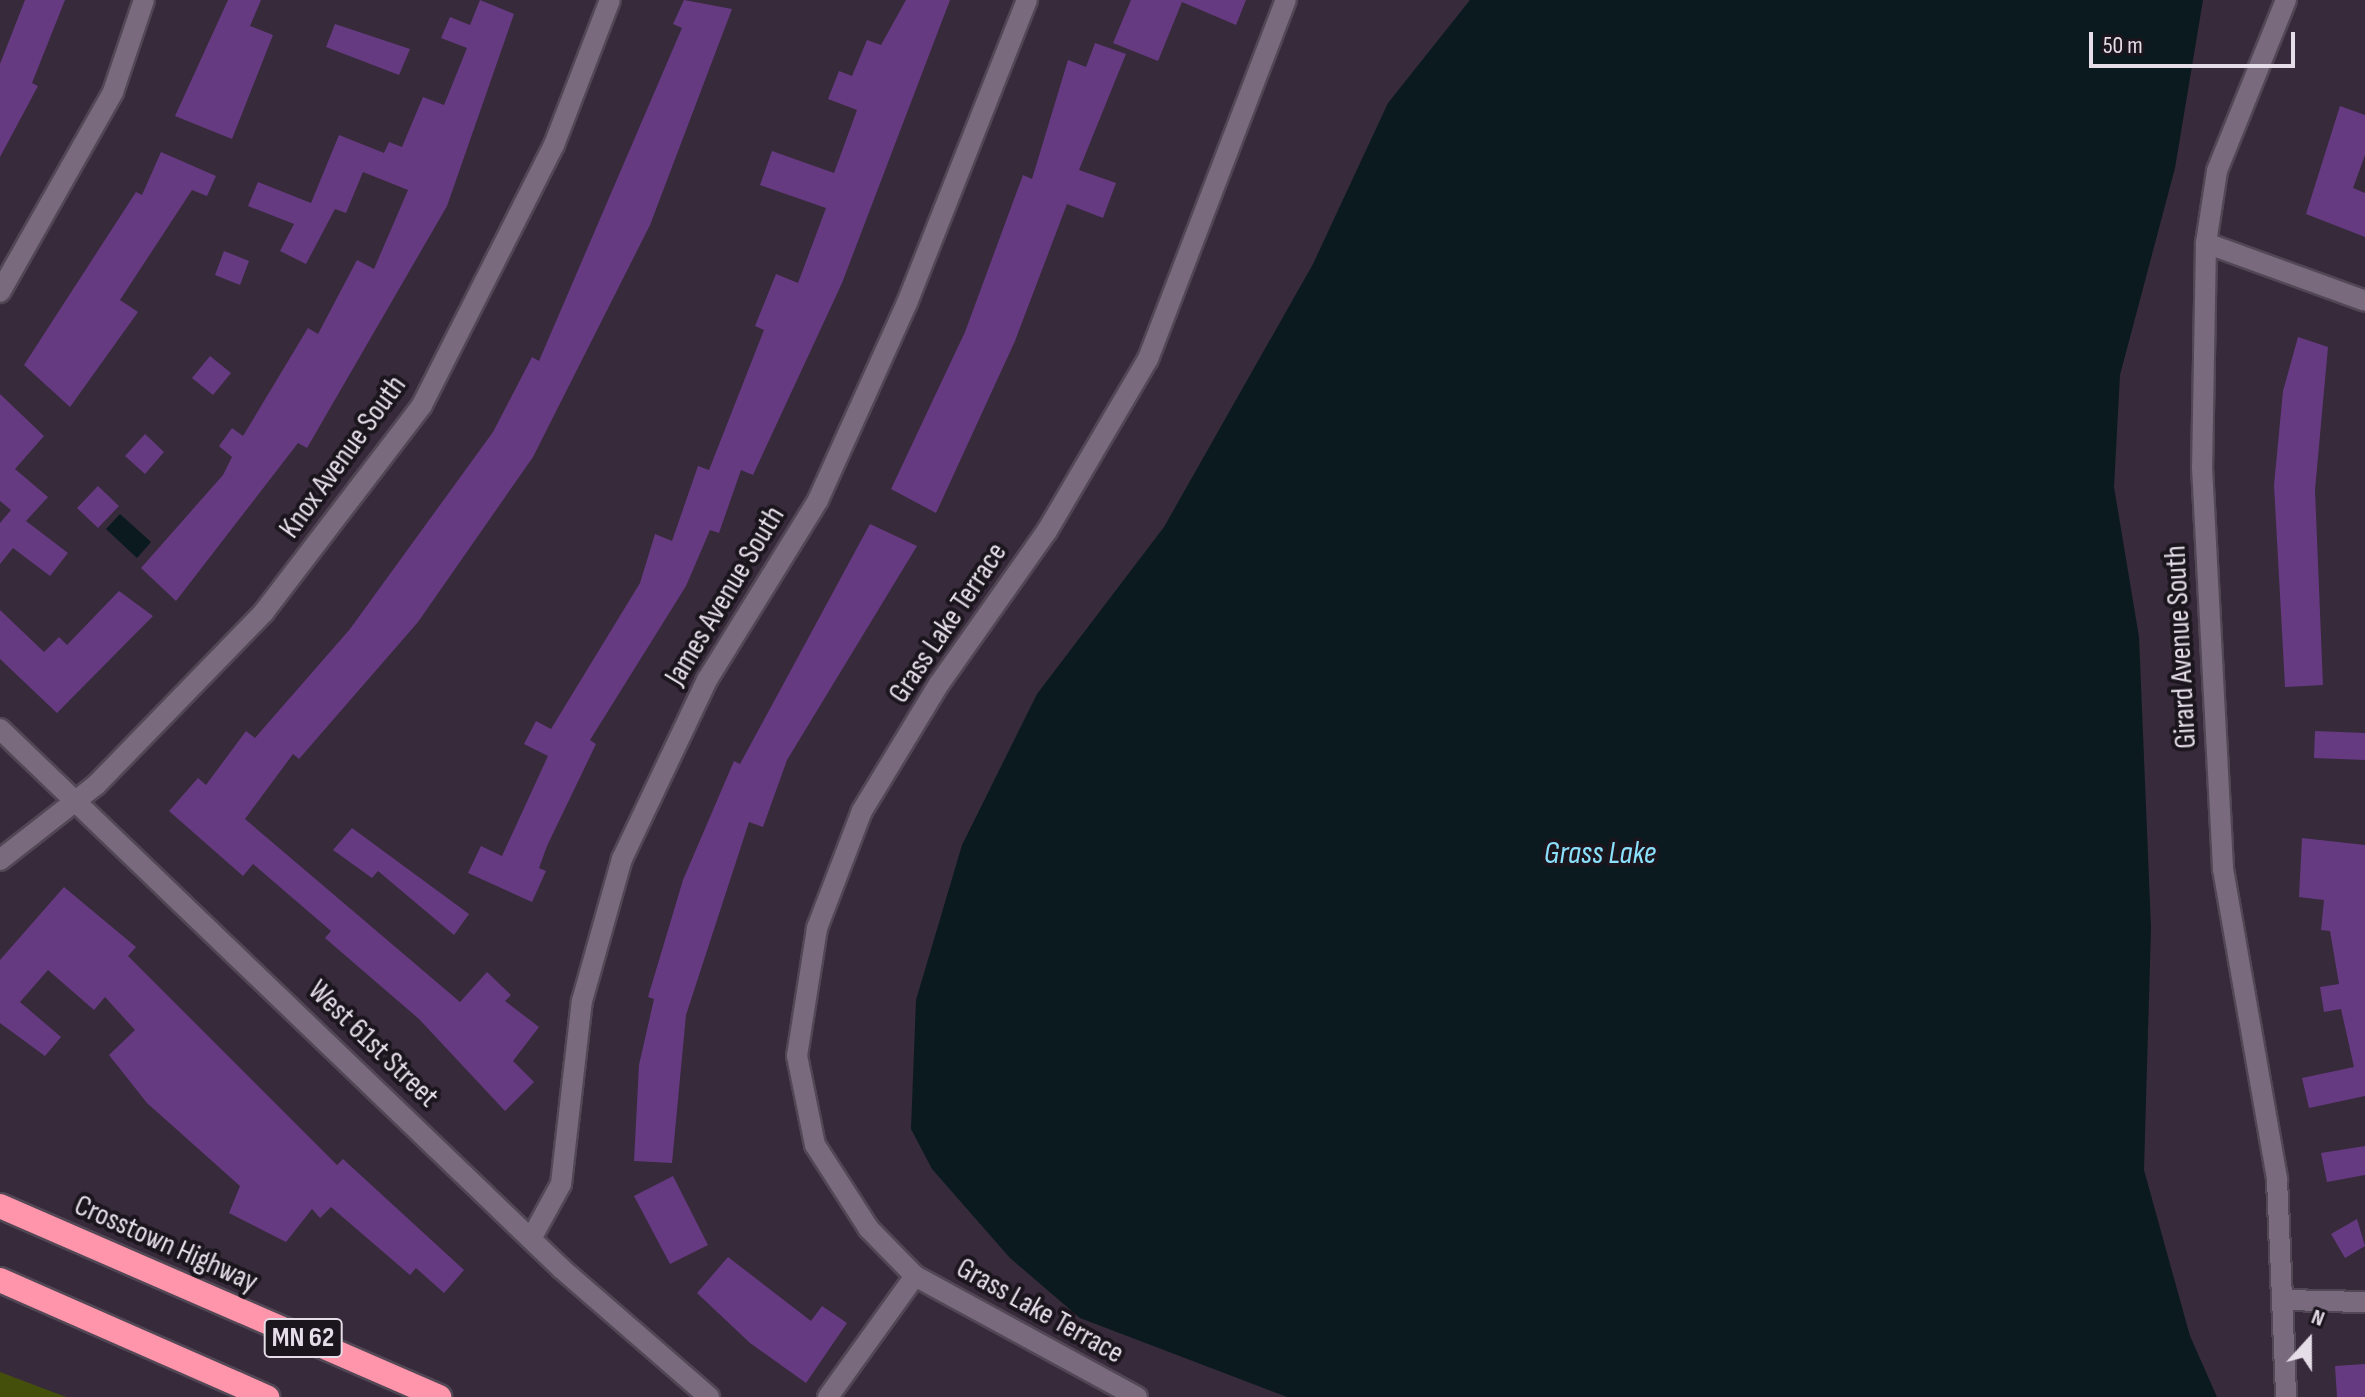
<!DOCTYPE html>
<html>
<head>
<meta charset="utf-8">
<style>
	body { margin:0 }
	#map { position:relative; width:2365px; height:1397px; overflow:hidden; background:#372a3b; font-family:"Sofia Sans Condensed",sans-serif }
	div>[style] { position:absolute }
	.green>* { inset:0; background:#454f0c }
	.water>* { inset:0; background:#0a1a1f }
	.building>* { inset:0; background:#663a81 }
	.roads { filter:drop-shadow(2px 0 #524755) drop-shadow(-2px 0 #524755) drop-shadow(0 2px #524755) drop-shadow(0 -2px #524755) }
	.minor>* { height:20px; margin:-10px; padding:0 10px; transform-origin:10px; border-radius:10px; background:#796a7d }
	.highway>* { height:24px; margin:-12px; padding:0 12px; transform-origin:12px; border-radius:12px; background:#ff95ab }
	span { translate:-50% -50%; white-space:nowrap; text-align:center; line-height:1.15; -webkit-text-stroke:8px #1b151d; paint-order:stroke }
	.shield-label span { padding:2px 6px; background:#1b151d; border:2px solid; border-radius:6px; -webkit-text-stroke-width:0 }
	.shield-label { font-size:28px; color:#e5dde8; font-weight:700 }
	.street-label { font-size:30px; color:#e5dde8 }
	.water-label { font-size:32px; color:#8be0fb; font-style:italic }
	.north { position:absolute; left:2269px; top:1301px; width:80px; height:80px; -webkit-text-stroke:6px #1b151d; paint-order:stroke; rotate:21deg; font-size:22px; font-weight:700; line-height:32px; text-align:center; color:#e5dde8 }
	.north::after { content:''; display:block; margin:auto; width:28px; height:36px; background:#e5dde8; clip-path:polygon(50% 0,100% 100%,50% 72%,0 100%) }
	.scale { position:absolute; left:2089px; top:32px; width:206px; height:36px; box-sizing:border-box; border:4px solid #e5dde8; border-top:0; padding-left:10px; font-size:24px; line-height:28px; white-space:nowrap; color:#e5dde8; -webkit-text-stroke:6px #1b151d; paint-order:stroke }
</style>
</head>
<body>
<div id="map">
	<div class="green">
		<div style="clip-path:polygon(0 1372px,66px 1397px,0 1397px)"></div>
	</div>
	<div class="water">
		<div style="clip-path:polygon(1470px 0,2203px 0,2175px 168px,2120px 375px,2114px 487px,2139px 637px,2151px 928px,2144px 1170px,2190px 1336px,2217px 1397px,1287px 1397px,1080px 1318px,1010px 1258px,932px 1169px,911px 1129px,916px 1000px,962px 845px,1037px 694px,1164px 527px,1313px 264px,1388px 103px)"></div>
		<div style="clip-path:polygon(120px 514px,151px 542px,137px 558px,106px 529px)"></div>
	</div>
	<div class="building">
		<div style="clip-path:polygon(25px 0,65px 0,32px 83px,38px 86px,0 157px,0 64px)"></div>
		<div style="clip-path:polygon(228px 0,261px 0,250px 26px,273px 35px,232px 139px,175px 116px)"></div>
		<div style="clip-path:polygon(480px 0,514px 14px,447px 206px,307px 448px,298px 443px,176px 601px,141px 568px,223px 475px,232px 457px,219px 446px,232px 428px,243px 436px,308px 328px,318px 334px,357px 260px,374px 269px,408px 190px,363px 172px,346px 213px,335px 209px,306px 264px,280px 251px,294px 224px,248px 206px,258px 182px,311px 203px,339px 135px,384px 153px,389px 142px,402px 147px,423px 97px,444px 105px,467px 48px,441px 38px,450px 17px,470px 25px)"></div>
		<div style="clip-path:polygon(684px 0,732px 9px,650px 225px,533px 457px,418px 622px,299px 759px,293px 754px,245px 819px,460px 1002px,487px 972px,511px 995px,505px 1001px,539px 1027px,513px 1061px,534px 1082px,505px 1111px,419px 1019px,325px 938px,331px 931px,253px 864px,243px 876px,169px 811px,198px 778px,206px 785px,246px 731px,255px 738px,350px 629px,493px 432px,532px 357px,539px 361px,682px 28px,673px 24px)"></div>
		<div style="clip-path:polygon(906px 0,950px 0,842px 283px,753px 475px,741px 470px,719px 533px,710px 530px,686px 586px,590px 740px,596px 744px,547px 846px,539px 868px,546px 871px,532px 902px,468px 873px,481px 846px,502px 856px,548px 756px,524px 744px,536px 721px,551px 729px,640px 583px,655px 534px,672px 541px,698px 466px,709px 470px,764px 330px,755px 326px,776px 274px,798px 283px,826px 208px,760px 185px,772px 151px,834px 173px,857px 110px,828px 99px,839px 71px,852px 76px,867px 40px,881px 45px)"></div>
		<div style="clip-path:polygon(1131px 0,1246px 0,1236px 25px,1182px 2px,1158px 61px,1113px 43px)"></div>
		<div style="clip-path:polygon(335px 24px,410px 49px,399px 75px,326px 47px)"></div>
		<div style="clip-path:polygon(1095px 43px,1126px 54px,1079px 170px,1116px 183px,1103px 218px,1067px 204px,1015px 341px,936px 513px,891px 489px,965px 332px,1023px 175px,1032px 179px,1068px 60px,1086px 67px)"></div>
		<div style="clip-path:polygon(2340px 106px,2365px 115px,2365px 155px,2353px 188px,2365px 193px,2365px 237px,2306px 214px)"></div>
		<div style="clip-path:polygon(161px 152px,216px 176px,207px 196px,192px 190px,120px 300px,138px 312px,70px 407px,24px 365px,136px 192px,142px 195px)"></div>
		<div style="clip-path:polygon(224px 251px,249px 261px,240px 285px,215px 275px)"></div>
		<div style="clip-path:polygon(2298px 337px,2328px 347px,2315px 490px,2323px 685px,2285px 687px,2274px 485px,2283px 391px)"></div>
		<div style="clip-path:polygon(210px 356px,231px 373px,213px 395px,192px 378px)"></div>
		<div style="clip-path:polygon(0 394px,44px 436px,15px 469px,48px 497px,26px 521px,68px 553px,50px 576px,13px 548px,0 564px,0 523px,11px 510px,0 501px)"></div>
		<div style="clip-path:polygon(145px 434px,164px 452px,145px 474px,125px 456px)"></div>
		<div style="clip-path:polygon(98px 486px,119px 506px,98px 528px,77px 508px)"></div>
		<div style="clip-path:polygon(870px 524px,917px 546px,787px 760px,763px 827px,749px 822px,686px 1015px,672px 1163px,634px 1161px,639px 1065px,654px 999px,648px 997px,683px 880px,734px 761px,740px 764px)"></div>
		<div style="clip-path:polygon(119px 591px,153px 616px,57px 713px,0 659px,0 610px,44px 652px,59px 637px,67px 645px)"></div>
		<div style="clip-path:polygon(2315px 731px,2365px 733px,2365px 760px,2314px 758px)"></div>
		<div style="clip-path:polygon(352px 828px,469px 914px,454px 935px,378px 871px,372px 878px,333px 850px)"></div>
		<div style="clip-path:polygon(2302px 838px,2365px 845px,2365px 1096px,2309px 1108px,2302px 1078px,2354px 1067px,2341px 1009px,2324px 1012px,2320px 987px,2339px 984px,2330px 931px,2321px 930px,2324px 900px,2299px 897px)"></div>
		<div style="clip-path:polygon(64px 887px,136px 947px,128px 956px,337px 1165px,343px 1159px,464px 1270px,444px 1293px,416px 1268px,410px 1275px,331px 1207px,320px 1218px,312px 1209px,286px 1242px,229px 1213px,240px 1186px,147px 1103px,109px 1055px,135px 1030px,105px 997px,94px 1010px,48px 970px,20px 1002px,61px 1037px,45px 1056px,0 1023px,0 960px)"></div>
		<div style="clip-path:polygon(2365px 1146px,2365px 1175px,2327px 1182px,2321px 1153px)"></div>
		<div style="clip-path:polygon(673px 1176px,708px 1245px,670px 1264px,634px 1196px)"></div>
		<div style="clip-path:polygon(2357px 1219px,2365px 1246px,2345px 1258px,2331px 1234px)"></div>
		<div style="clip-path:polygon(728px 1257px,811px 1321px,822px 1306px,847px 1323px,806px 1383px,750px 1343px,697px 1293px)"></div>
		<div style="clip-path:polygon(2365px 1364px,2365px 1397px,2337px 1397px,2335px 1366px)"></div>
	</div>
	<div class="roads">
		<div class="minor">
			<div style="left:2286px;top:0;width:184px;rotate:112deg"></div>
			<div style="left:2217px;top:171px;width:73px;rotate:98.7deg"></div>
			<div style="left:2206px;top:243px;width:224px;rotate:91deg"></div>
			<div style="left:2202px;top:467px;width:403px;rotate:87deg"></div>
			<div style="left:2223px;top:869px;width:315px;rotate:80.1deg"></div>
			<div style="left:2277px;top:1179px;width:218px;rotate:87.6deg"></div>
			<div style="left:2206px;top:243px;width:169px;rotate:20deg"></div>
			<div style="left:0;top:292px;width:230px;rotate:-60.5deg"></div>
			<div style="left:113px;top:92px;width:97px;rotate:-71.4deg"></div>
			<div style="left:0;top:729px;width:779px;rotate:43.86deg"></div>
			<div style="left:562px;top:1269px;width:195px;rotate:41deg"></div>
			<div style="left:0;top:860px;width:122px;rotate:-38deg"></div>
			<div style="left:96px;top:785px;width:241px;rotate:-45.8deg"></div>
			<div style="left:264px;top:612px;width:260px;rotate:-52.6deg"></div>
			<div style="left:422px;top:405px;width:292px;rotate:-63.1deg"></div>
			<div style="left:554px;top:145px;width:155px;rotate:-68.9deg"></div>
			<div style="left:532px;top:1237px;width:60px;rotate:-61.3deg"></div>
			<div style="left:561px;top:1184px;width:184px;rotate:-83.5deg"></div>
			<div style="left:582px;top:1001px;width:148px;rotate:-74.3deg"></div>
			<div style="left:622px;top:859px;width:198px;rotate:-64.6deg"></div>
			<div style="left:707px;top:680px;width:211px;rotate:-58.3deg"></div>
			<div style="left:818px;top:500px;width:216px;rotate:-65.7deg"></div>
			<div style="left:907px;top:303px;width:326px;rotate:-68.4deg"></div>
			<div style="left:2286px;top:1300px;width:79px;rotate:1.5deg"></div>
			<div style="left:828px;top:1397px;width:149px;rotate:-54.3deg"></div>
			<div style="left:1137px;top:1397px;width:253px;rotate:-151.4deg"></div>
			<div style="left:915px;top:1276px;width:66px;rotate:-134.4deg"></div>
			<div style="left:869px;top:1229px;width:100px;rotate:-122.7deg"></div>
			<div style="left:815px;top:1145px;width:91px;rotate:-101.4deg"></div>
			<div style="left:797px;top:1056px;width:130px;rotate:-81.1deg"></div>
			<div style="left:817px;top:928px;width:125px;rotate:-69deg"></div>
			<div style="left:862px;top:811px;width:149px;rotate:-58.8deg"></div>
			<div style="left:939px;top:684px;width:187px;rotate:-54.8deg"></div>
			<div style="left:1047px;top:531px;width:199px;rotate:-59.6deg"></div>
			<div style="left:1148px;top:359px;width:385px;rotate:-69deg"></div>
		</div>
		<div class="highway">
			<div style="left:0;top:1206px;width:479px;rotate:23.5deg"></div>
			<div style="left:0;top:1280px;width:292px;rotate:23.7deg"></div>
		</div>
	</div>
	<div class="shield-label">
		<span style="left:303px;top:1338px">MN 62</span>
	</div>
	<div class="street-label">
		<span style="left:343px;top:457px;rotate:-54deg">Knox Avenue South</span>
		<span style="left:725px;top:596px;rotate:-59deg">James Avenue South</span>
		<span style="left:948px;top:623px;rotate:-56deg">Grass Lake Terrace</span>
		<span style="left:2181px;top:647px;rotate:-93deg">Girard Avenue South</span>
		<span style="left:373px;top:1044px;rotate:44deg">West 61st Street</span>
		<span style="left:166px;top:1244px;rotate:24deg">Crosstown Highway</span>
		<span style="left:1040px;top:1311px;rotate:29deg">Grass Lake Terrace</span>
	</div>
	<div class="water-label">
		<span style="left:1600px;top:854px">Grass Lake</span>
	</div>
	<div class="north">N</div>
	<div class="scale">50 m</div>
</div>
</body>
</html>
